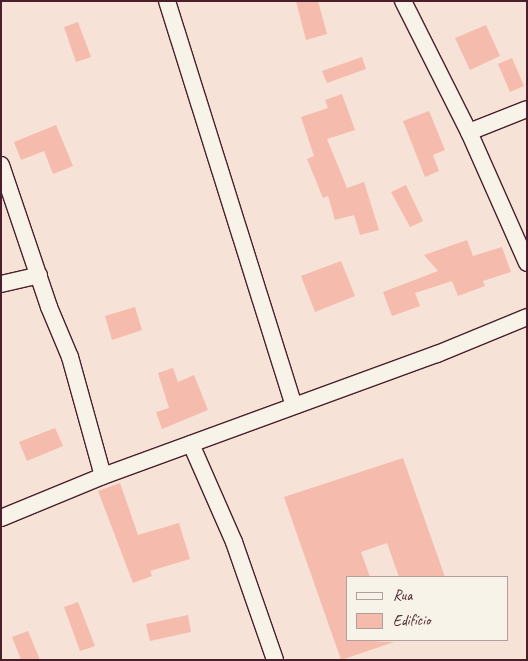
<!DOCTYPE html>
<html>
<head>
<meta charset="utf-8">
<style>
	body { margin:0 }
	#map { position:relative; width:528px; height:661px; overflow:hidden; background:#f6e2d6; font-family:Caveat,sans-serif }
	div>[style] { position:absolute }
	.building>* { inset:0; background:#f5bcad }
	.roads { filter:drop-shadow(1px 0 #4a1f2b) drop-shadow(-1px 0 #4a1f2b) drop-shadow(0 1px #4a1f2b) drop-shadow(0 -1px #4a1f2b) }
	.minor>* { height:16px; margin:-8px; padding:0 8px; transform-origin:8px; border-radius:8px; background:#f7f3e8 }
	span { translate:-50% -50%; white-space:nowrap; text-align:center; line-height:1.15; -webkit-text-stroke:4px #f7f3e8; paint-order:stroke }
	.frame { position:absolute; inset:0; border:2px solid #4a1f2b; pointer-events:none }
	.legend { position:absolute; left:346px; top:576px; width:162px; height:65px; box-sizing:border-box; background:#f7f3e8; border:1px solid #b29e9c; margin:0; padding:6px 9px; list-style:none; font-size:15px; color:#4a1f2b }
	.legend li { display:flex; align-items:center; gap:10px; height:25px }
	.legend b { width:25px; border:1px solid #b29e9c }
</style>
</head>
<body>
<div id="map">
	<div class="building">
		<div style="clip-path:polygon(296px 1px,318px 1px,327px 34px,306px 40px)"></div>
		<div style="clip-path:polygon(78px 22px,91px 57px,76px 62px,64px 27px)"></div>
		<div style="clip-path:polygon(486px 25px,500px 56px,470px 70px,455px 38px)"></div>
		<div style="clip-path:polygon(362px 57px,366px 69px,327px 83px,322px 71px)"></div>
		<div style="clip-path:polygon(512px 58px,524px 86px,510px 92px,498px 64px)"></div>
		<div style="clip-path:polygon(342px 94px,355px 130px,327px 139px,347px 188px,364px 182px,379px 230px,360px 235px,354px 215px,335px 220px,328px 196px,323px 198px,307px 159px,314px 156px,301px 117px,328px 108px,325px 100px)"></div>
		<div style="clip-path:polygon(429px 111px,445px 150px,433px 155px,439px 171px,425px 177px,403px 121px)"></div>
		<div style="clip-path:polygon(56px 125px,73px 166px,53px 174px,44px 151px,21px 160px,14px 142px)"></div>
		<div style="clip-path:polygon(406px 185px,423px 221px,410px 227px,391px 192px)"></div>
		<div style="clip-path:polygon(467px 240px,473px 256px,502px 247px,511px 272px,483px 281px,485px 286px,458px 296px,452px 281px,415px 293px,420px 306px,392px 316px,383px 292px,438px 271px,424px 255px)"></div>
		<div style="clip-path:polygon(341px 261px,355px 296px,315px 312px,301px 276px)"></div>
		<div style="clip-path:polygon(135px 307px,142px 330px,112px 340px,105px 316px)"></div>
		<div style="clip-path:polygon(173px 368px,178px 382px,194px 375px,208px 410px,162px 429px,156px 412px,169px 408px,158px 373px)"></div>
		<div style="clip-path:polygon(55px 428px,63px 446px,27px 461px,19px 442px)"></div>
		<div style="clip-path:polygon(403px 458px,445px 577px,399px 577px,387px 543px,361px 552px,370px 577px,347px 577px,347px 640px,394px 642px,341px 660px,284px 497px)"></div>
		<div style="clip-path:polygon(120px 483px,138px 535px,179px 523px,190px 559px,150px 571px,152px 576px,133px 583px,98px 491px)"></div>
		<div style="clip-path:polygon(78px 602px,95px 646px,80px 651px,64px 607px)"></div>
		<div style="clip-path:polygon(188px 615px,191px 632px,150px 641px,146px 624px)"></div>
		<div style="clip-path:polygon(28px 631px,40px 660px,21px 660px,12px 637px)"></div>
	</div>
	<div class="roads">
		<div class="minor">
			<div style="left:167px;top:1px;width:424px;rotate:72.6deg"></div>
			<div style="left:403px;top:1px;width:147px;rotate:63.3deg"></div>
			<div style="left:469px;top:132px;width:143px;rotate:66.1deg"></div>
			<div style="left:469px;top:132px;width:62px;rotate:-21.6deg"></div>
			<div style="left:1px;top:165px;width:150px;rotate:71.3deg"></div>
			<div style="left:49px;top:307px;width:54px;rotate:67.2deg"></div>
			<div style="left:70px;top:357px;width:123px;rotate:74.5deg"></div>
			<div style="left:1px;top:284px;width:39px;rotate:-13deg"></div>
			<div style="left:191px;top:444px;width:107px;rotate:66.3deg"></div>
			<div style="left:234px;top:542px;width:125px;rotate:70.8deg"></div>
			<div style="left:1px;top:518px;width:110px;rotate:-22.4deg"></div>
			<div style="left:103px;top:476px;width:356px;rotate:-20.1deg"></div>
			<div style="left:437px;top:354px;width:97px;rotate:-22.3deg"></div>
		</div>
	</div>
	<div class="frame"></div>
	<ul class="legend">
	<li><b style="height:6px;background:#f7f3e8"></b>Rua</li>
	<li><b style="height:14px;background:#f5bcad"></b>Edifício</li>
	</ul>
</div>
</body>
</html>
